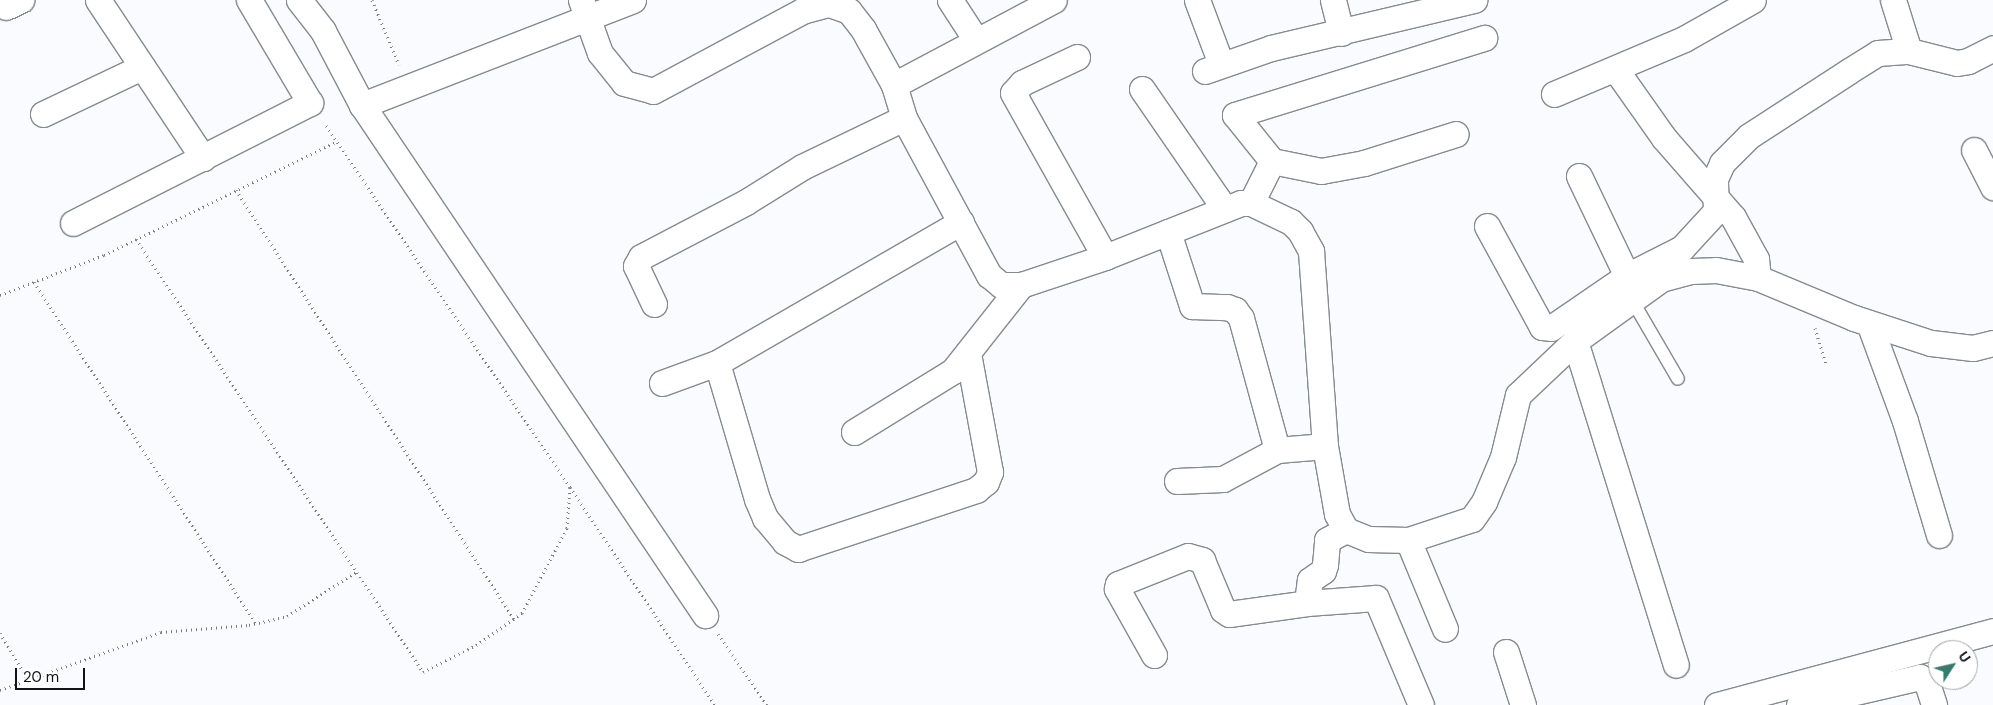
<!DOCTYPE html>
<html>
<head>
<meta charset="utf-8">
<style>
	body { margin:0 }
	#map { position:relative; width:1993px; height:705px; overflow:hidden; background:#f9fbfe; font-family:"DM Sans",sans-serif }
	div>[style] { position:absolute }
	.path>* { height:3px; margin-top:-1.5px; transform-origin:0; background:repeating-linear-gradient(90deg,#7b7d80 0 1px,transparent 0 5px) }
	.roads { filter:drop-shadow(1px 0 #848b91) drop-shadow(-1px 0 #848b91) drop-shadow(0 1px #848b91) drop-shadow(0 -1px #848b91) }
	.service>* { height:12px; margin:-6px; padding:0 6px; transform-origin:6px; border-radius:6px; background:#fff }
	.minor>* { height:25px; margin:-12.5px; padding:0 12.5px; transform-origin:12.5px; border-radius:12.5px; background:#fff }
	span { translate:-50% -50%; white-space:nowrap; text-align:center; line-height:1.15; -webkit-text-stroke:5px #fff; paint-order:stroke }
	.north { position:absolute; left:1928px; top:640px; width:50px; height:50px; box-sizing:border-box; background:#fff; border:1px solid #a0a1a2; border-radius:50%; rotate:55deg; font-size:14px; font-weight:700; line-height:20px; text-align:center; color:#111316 }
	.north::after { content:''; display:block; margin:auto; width:18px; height:22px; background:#387a6b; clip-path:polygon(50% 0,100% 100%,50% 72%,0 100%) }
	.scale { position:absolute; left:15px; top:668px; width:70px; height:22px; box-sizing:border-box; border:2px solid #111316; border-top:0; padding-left:6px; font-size:15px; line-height:18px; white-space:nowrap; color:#111316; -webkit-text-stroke:4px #fff; paint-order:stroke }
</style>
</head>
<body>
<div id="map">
	<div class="path">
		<div style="left:372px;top:0;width:70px;rotate:67.4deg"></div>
		<div style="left:236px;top:190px;width:511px;rotate:57.06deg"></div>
		<div style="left:136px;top:239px;width:519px;rotate:56.46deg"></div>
		<div style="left:423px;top:672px;width:59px;rotate:-27deg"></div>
		<div style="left:476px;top:645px;width:56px;rotate:-34.8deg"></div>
		<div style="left:522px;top:613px;width:96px;rotate:-62.1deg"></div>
		<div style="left:567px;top:528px;width:41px;rotate:-85.8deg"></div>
		<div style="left:570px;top:487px;width:440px;rotate:-124deg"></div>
		<div style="left:34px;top:282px;width:408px;rotate:57deg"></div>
		<div style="left:0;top:295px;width:111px;rotate:-21deg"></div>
		<div style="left:104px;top:255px;width:260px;rotate:-26deg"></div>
		<div style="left:1815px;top:328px;width:38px;rotate:73deg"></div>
		<div style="left:570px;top:487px;width:262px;rotate:56.4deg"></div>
		<div style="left:0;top:633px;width:52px;rotate:59deg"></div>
		<div style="left:718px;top:634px;width:86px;rotate:55.4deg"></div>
		<div style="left:0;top:690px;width:171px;rotate:-19.8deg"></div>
		<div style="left:161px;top:632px;width:88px;rotate:-4.5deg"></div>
		<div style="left:249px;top:625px;width:39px;rotate:-13deg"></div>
		<div style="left:287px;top:616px;width:82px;rotate:-32.5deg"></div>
	</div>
	<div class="roads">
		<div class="service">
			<div style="left:1632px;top:300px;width:91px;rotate:59.8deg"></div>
		</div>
		<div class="minor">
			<div style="left:98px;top:0;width:190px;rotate:56.4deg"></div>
			<div style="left:299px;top:0;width:39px;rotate:52deg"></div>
			<div style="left:323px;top:31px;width:84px;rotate:62.2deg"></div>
			<div style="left:581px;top:0;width:56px;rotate:70.3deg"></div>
			<div style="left:600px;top:53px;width:38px;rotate:51deg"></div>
			<div style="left:624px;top:83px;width:30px;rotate:15deg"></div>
			<div style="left:653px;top:91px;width:169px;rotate:-28.2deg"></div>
			<div style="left:802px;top:11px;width:28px;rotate:-15deg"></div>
			<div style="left:829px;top:4px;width:21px;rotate:19deg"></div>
			<div style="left:849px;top:11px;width:23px;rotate:52deg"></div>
			<div style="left:863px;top:29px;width:64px;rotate:61deg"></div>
			<div style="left:894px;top:85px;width:34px;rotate:73deg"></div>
			<div style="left:904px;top:118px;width:179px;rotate:61.6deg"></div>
			<div style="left:989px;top:275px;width:16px;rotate:40deg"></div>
			<div style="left:1001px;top:285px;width:20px"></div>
			<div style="left:1021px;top:285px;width:89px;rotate:-18.4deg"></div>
			<div style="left:1105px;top:257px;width:146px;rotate:-21.7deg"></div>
			<div style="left:1241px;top:203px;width:10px"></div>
			<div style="left:1251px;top:203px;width:44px;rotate:25.4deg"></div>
			<div style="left:1291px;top:222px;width:13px;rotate:45deg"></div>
			<div style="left:1300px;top:231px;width:23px;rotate:61deg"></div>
			<div style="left:1311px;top:251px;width:196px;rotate:85.9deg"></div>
			<div style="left:1325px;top:446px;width:69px;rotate:80deg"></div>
			<div style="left:1337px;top:514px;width:18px;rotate:61deg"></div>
			<div style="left:1346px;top:530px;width:24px;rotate:22deg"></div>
			<div style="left:1368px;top:539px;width:40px;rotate:1.4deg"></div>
			<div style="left:1408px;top:540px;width:67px;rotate:-18.2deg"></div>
			<div style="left:1472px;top:519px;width:21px;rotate:-55deg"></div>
			<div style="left:1484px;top:502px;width:49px;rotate:-67.1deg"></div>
			<div style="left:1503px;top:457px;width:64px;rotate:-76.4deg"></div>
			<div style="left:1518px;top:395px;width:79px;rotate:-43.5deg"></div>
			<div style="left:1575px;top:341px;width:106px;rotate:-35.8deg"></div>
			<div style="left:1661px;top:279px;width:31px;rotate:-15deg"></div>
			<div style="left:1691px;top:271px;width:25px;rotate:-2deg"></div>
			<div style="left:1716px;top:270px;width:43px;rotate:10.8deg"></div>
			<div style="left:1758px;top:278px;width:104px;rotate:22.6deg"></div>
			<div style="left:1854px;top:318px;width:81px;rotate:18deg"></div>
			<div style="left:1931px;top:343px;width:42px;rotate:6.8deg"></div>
			<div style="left:1973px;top:348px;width:21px;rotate:-14deg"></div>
			<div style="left:633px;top:0;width:291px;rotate:158.8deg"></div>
			<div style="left:362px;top:105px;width:615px;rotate:56.08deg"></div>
			<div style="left:950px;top:0;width:48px;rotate:57deg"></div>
			<div style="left:1197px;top:0;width:68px;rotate:69.4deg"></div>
			<div style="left:1333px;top:0;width:34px;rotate:76deg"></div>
			<div style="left:1893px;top:0;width:53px;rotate:72.6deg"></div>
			<div style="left:6px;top:7px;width:17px;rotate:-25deg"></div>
			<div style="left:1077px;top:57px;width:61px;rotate:154.7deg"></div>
			<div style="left:1022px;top:83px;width:13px;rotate:132deg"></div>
			<div style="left:1013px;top:93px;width:188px;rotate:60.7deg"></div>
			<div style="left:1616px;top:70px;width:83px;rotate:54.8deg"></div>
			<div style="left:1664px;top:138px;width:105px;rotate:48.9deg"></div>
			<div style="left:1733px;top:217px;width:48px;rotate:61.3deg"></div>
			<div style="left:1756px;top:259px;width:19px;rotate:84deg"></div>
			<div style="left:1205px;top:71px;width:70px;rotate:-19.2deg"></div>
			<div style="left:1271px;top:48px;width:209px;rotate:-13.3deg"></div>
			<div style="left:894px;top:85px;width:181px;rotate:-28deg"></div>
			<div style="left:1142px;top:89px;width:145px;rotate:55.4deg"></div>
			<div style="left:1554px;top:94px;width:141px;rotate:-22.9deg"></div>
			<div style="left:1684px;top:39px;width:79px;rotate:-29.5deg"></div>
			<div style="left:43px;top:114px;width:110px;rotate:-25.4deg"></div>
			<div style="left:1974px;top:150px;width:42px;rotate:62.8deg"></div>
			<div style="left:1272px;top:161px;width:50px;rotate:11.5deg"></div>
			<div style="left:1321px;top:171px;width:44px;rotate:-10.5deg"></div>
			<div style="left:1364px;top:163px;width:96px;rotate:-17.5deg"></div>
			<div style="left:1579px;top:176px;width:111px;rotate:64.4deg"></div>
			<div style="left:1251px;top:203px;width:47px;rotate:-63.4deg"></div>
			<div style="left:1272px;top:161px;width:59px;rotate:-128.8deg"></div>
			<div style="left:1235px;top:115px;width:261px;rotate:-17.2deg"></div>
			<div style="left:961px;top:222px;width:282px;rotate:150deg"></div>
			<div style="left:717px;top:363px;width:142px;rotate:73.6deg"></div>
			<div style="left:757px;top:499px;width:21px;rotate:67deg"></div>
			<div style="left:765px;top:518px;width:31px;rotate:50deg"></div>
			<div style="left:785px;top:542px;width:15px;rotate:28deg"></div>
			<div style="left:798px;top:549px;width:188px;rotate:-18.3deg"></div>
			<div style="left:976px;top:490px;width:13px;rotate:-39deg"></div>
			<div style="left:986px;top:482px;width:11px;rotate:-68deg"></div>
			<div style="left:990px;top:472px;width:121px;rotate:-100.5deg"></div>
			<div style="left:73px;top:223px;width:266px;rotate:-26.9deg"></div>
			<div style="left:310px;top:103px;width:120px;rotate:-120.6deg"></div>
			<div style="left:1487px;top:226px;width:115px;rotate:61.4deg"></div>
			<div style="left:1542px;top:327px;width:9px;rotate:6deg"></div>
			<div style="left:1551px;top:328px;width:92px;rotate:-34.4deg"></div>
			<div style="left:1627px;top:276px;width:62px;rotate:-27deg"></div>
			<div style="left:1682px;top:248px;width:50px;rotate:-47.4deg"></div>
			<div style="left:1716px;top:211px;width:32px;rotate:-92deg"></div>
			<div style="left:1715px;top:179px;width:17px;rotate:-66deg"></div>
			<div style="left:1722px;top:163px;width:38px;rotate:-45deg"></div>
			<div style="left:1749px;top:136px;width:119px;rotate:-33deg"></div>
			<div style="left:1849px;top:71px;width:34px;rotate:-32deg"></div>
			<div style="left:1878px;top:53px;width:31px;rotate:-4deg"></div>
			<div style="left:1909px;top:51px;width:49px;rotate:14deg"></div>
			<div style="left:1957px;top:63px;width:11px;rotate:-10deg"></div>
			<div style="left:1968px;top:61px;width:28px;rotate:-27deg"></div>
			<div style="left:1168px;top:232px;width:78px;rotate:72deg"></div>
			<div style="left:1192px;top:306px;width:35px;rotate:2deg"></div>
			<div style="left:1227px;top:307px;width:9px;rotate:21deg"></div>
			<div style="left:1235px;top:310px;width:10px;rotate:53deg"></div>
			<div style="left:1241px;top:318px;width:137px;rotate:74.7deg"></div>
			<div style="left:1277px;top:450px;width:48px;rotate:-4.8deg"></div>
			<div style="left:654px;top:304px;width:42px;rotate:-115.3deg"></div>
			<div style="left:636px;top:266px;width:10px;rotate:-61deg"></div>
			<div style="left:641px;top:257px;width:119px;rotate:-27.6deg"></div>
			<div style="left:746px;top:202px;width:66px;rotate:-32deg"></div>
			<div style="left:802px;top:167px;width:113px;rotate:-25.7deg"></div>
			<div style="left:1869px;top:323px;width:104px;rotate:69.8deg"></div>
			<div style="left:1905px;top:421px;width:119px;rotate:73.4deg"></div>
			<div style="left:1575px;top:341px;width:339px;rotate:72.7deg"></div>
			<div style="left:662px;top:383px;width:59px;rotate:-20deg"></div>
			<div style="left:854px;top:432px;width:116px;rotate:-31.6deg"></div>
			<div style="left:953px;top:371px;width:110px;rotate:-51.7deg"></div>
			<div style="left:1177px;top:481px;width:46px;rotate:-2.5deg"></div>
			<div style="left:1223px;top:479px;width:61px;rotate:-28.2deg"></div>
			<div style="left:1408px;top:540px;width:96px;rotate:67.4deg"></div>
			<div style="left:1307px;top:603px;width:23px;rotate:-83deg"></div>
			<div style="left:1310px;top:580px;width:16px;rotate:-35deg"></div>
			<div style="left:1323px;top:571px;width:6px;rotate:-72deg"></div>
			<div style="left:1325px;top:565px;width:25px;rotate:-85deg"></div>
			<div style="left:1327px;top:540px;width:21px;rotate:-28deg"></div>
			<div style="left:1506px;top:652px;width:56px;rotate:72.2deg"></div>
			<div style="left:1154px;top:655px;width:76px;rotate:-119.3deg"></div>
			<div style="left:1117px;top:589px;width:5px;rotate:-79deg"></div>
			<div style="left:1118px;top:584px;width:75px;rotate:-21.8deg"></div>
			<div style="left:1188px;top:556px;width:15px;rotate:16deg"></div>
			<div style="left:1202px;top:560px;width:54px;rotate:67.2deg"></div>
			<div style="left:1223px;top:610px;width:7px;rotate:34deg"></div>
			<div style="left:1229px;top:614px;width:79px;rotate:-8deg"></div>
			<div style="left:1307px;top:603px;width:69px;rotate:-4.1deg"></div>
			<div style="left:1376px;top:598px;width:116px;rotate:67.2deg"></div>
			<div style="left:1717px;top:705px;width:286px;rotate:-15deg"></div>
			<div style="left:1799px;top:705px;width:124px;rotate:-13deg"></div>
			<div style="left:1920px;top:677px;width:9px;rotate:41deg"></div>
			<div style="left:1927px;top:683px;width:23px;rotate:72deg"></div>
		</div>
	</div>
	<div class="north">U</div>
	<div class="scale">20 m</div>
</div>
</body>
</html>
